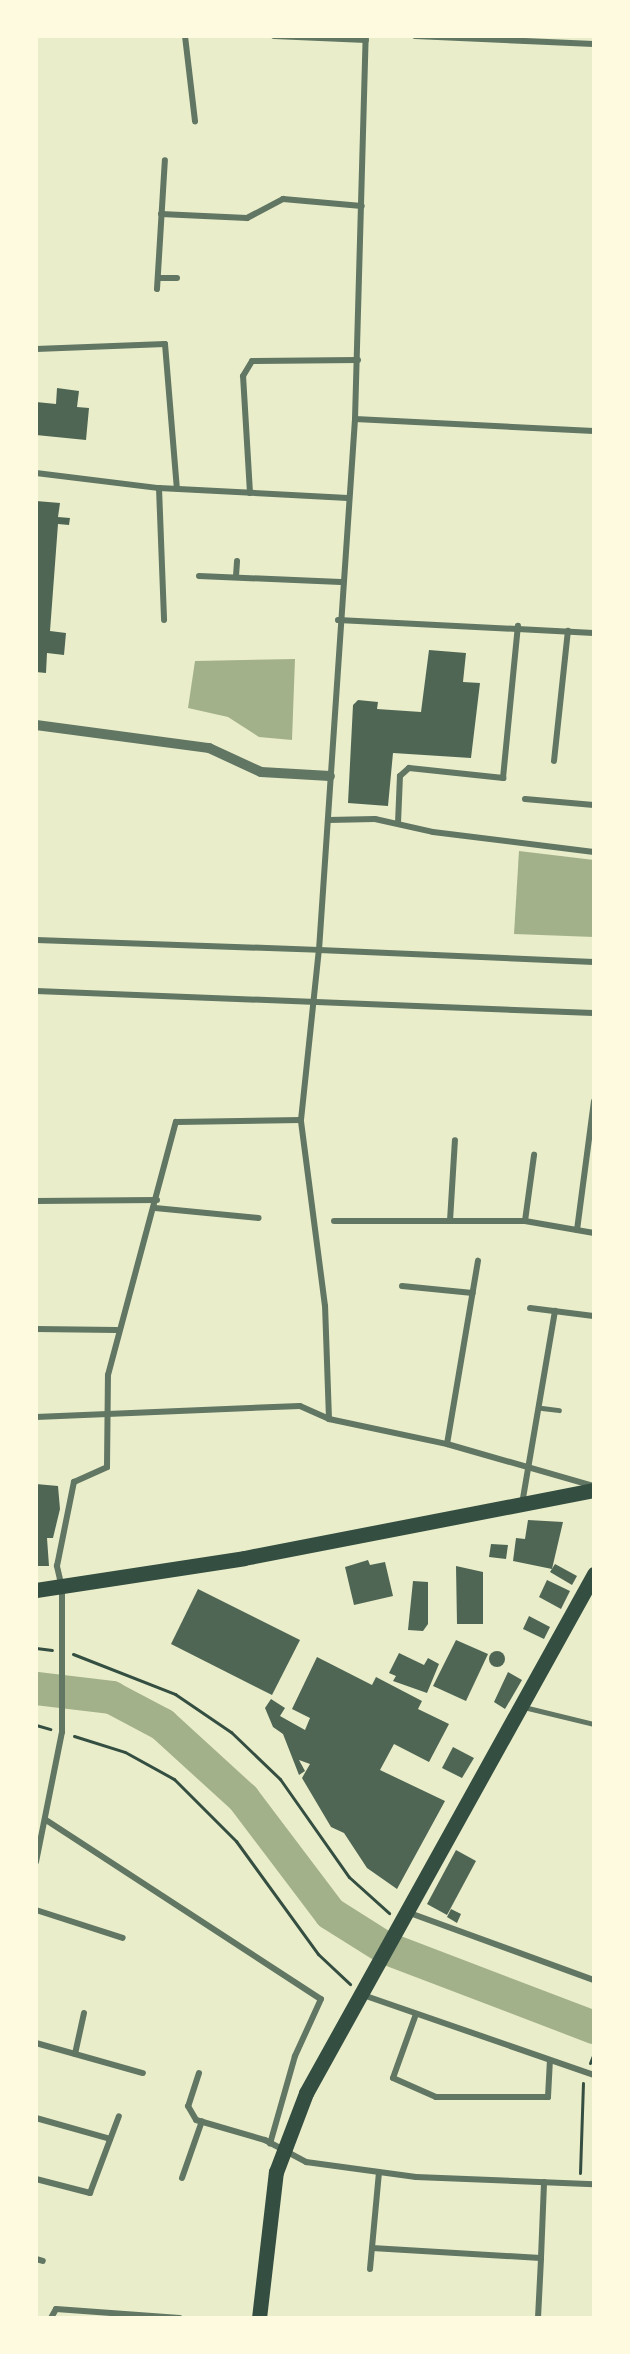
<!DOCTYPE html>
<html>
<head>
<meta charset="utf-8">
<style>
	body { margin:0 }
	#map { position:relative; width:630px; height:2354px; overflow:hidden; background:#e9edc9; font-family:Lato,sans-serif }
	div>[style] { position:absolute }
	.water>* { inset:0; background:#a3b18a }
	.river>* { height:33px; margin:-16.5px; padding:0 16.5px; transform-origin:16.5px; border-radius:16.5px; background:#a3b18a }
	.building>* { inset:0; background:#4f6655 }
	.round { border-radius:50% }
	.path>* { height:3px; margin:-1.5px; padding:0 1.5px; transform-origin:1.5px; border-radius:1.5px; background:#344e41 }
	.service>* { height:4.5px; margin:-2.25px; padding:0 2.25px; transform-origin:2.25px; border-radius:2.25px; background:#617663 }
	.minor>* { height:6px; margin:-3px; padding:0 3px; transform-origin:3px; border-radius:3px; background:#617663 }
	.tertiary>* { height:10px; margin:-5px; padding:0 5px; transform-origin:5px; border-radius:5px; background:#617663 }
	.primary>* { height:15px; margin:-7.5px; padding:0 7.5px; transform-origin:7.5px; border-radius:7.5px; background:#344e41 }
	span { translate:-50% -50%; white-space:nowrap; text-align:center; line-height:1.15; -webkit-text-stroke:4.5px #fefae0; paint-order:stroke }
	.frame { position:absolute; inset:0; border:38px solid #fefae0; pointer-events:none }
</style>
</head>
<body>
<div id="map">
	<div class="water">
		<div style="clip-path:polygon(295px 659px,292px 740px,259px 737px,228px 717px,188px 708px,195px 661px)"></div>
		<div style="clip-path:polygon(519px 851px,594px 860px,594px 937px,514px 934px)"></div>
	</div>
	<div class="river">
		<div style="left:36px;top:1688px;width:76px;rotate:6.8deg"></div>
		<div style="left:111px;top:1697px;width:58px;rotate:27.9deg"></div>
		<div style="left:162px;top:1724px;width:110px;rotate:42.4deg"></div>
		<div style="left:243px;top:1798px;width:144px;rotate:52.9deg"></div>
		<div style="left:330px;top:1913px;width:64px;rotate:32.2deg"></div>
		<div style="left:384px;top:1947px;width:225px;rotate:20.9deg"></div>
	</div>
	<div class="building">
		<div style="clip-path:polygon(57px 388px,79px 391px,77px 407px,89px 408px,86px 440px,36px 435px,36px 402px,56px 404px)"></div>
		<div style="clip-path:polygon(36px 501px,60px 503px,58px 517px,70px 518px,69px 525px,58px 524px,50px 631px,66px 633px,64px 655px,47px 653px,46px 673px,36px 672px)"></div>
		<div style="clip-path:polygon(429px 650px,466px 653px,463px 682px,480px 683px,471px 758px,393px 753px,388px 806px,348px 803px,353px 705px,358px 700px,378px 702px,377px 709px,421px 712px)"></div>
		<div style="clip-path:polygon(36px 1484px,58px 1486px,60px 1509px,53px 1538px,47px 1538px,49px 1566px,36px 1566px)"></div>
		<div style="clip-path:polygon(528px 1520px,563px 1522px,552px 1569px,513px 1561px,516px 1538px,525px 1539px)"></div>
		<div style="clip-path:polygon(491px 1544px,508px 1545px,506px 1559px,489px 1557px)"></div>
		<div style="clip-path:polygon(368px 1560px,370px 1565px,385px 1562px,393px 1596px,354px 1605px,345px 1567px)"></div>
		<div style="clip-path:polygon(555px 1564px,577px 1576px,572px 1585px,550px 1572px)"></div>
		<div style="clip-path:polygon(456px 1566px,483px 1572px,483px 1624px,457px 1624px)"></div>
		<div style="clip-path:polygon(547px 1580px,570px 1591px,561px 1609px,539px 1597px)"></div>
		<div style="clip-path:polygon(413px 1581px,428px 1582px,428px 1624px,423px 1631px,408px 1630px)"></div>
		<div style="clip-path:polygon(198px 1589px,300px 1640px,272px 1695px,171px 1644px)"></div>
		<div style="clip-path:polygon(529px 1616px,550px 1627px,544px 1639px,523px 1629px)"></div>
		<div style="clip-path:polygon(456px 1640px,488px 1654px,466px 1701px,433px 1686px)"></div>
		<div class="round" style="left:489px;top:1651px;width:16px;height:16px"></div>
		<div style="clip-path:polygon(399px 1653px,424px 1665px,428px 1658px,439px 1664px,427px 1693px,393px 1681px,396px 1676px,389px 1673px)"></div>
		<div style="clip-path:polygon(317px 1657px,372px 1685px,376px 1677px,422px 1701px,418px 1709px,449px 1724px,429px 1762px,394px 1744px,380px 1770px,445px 1801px,397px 1889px,367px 1868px,344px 1833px,331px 1827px,302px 1778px,310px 1764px,299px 1760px,305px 1771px,299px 1775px,283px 1734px,273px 1727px,265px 1708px,271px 1699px,285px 1708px,280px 1716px,305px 1730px,310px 1718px,292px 1709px)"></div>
		<div style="clip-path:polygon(508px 1672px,522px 1680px,505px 1709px,494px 1702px)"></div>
		<div style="clip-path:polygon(453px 1747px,474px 1758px,462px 1778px,442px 1768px)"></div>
		<div style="clip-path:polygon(456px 1850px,476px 1861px,447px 1915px,427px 1904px)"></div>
		<div style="clip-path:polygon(451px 1909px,461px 1914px,457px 1923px,447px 1917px)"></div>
	</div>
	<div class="path">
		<div style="left:36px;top:1648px;width:16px;rotate:7deg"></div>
		<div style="left:73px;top:1654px;width:110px;rotate:21.4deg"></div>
		<div style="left:175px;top:1694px;width:68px;rotate:34.2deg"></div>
		<div style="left:231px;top:1732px;width:68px;rotate:43.8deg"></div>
		<div style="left:280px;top:1779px;width:120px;rotate:54.9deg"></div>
		<div style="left:349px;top:1877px;width:54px;rotate:42deg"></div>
		<div style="left:36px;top:1725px;width:15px;rotate:16deg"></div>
		<div style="left:74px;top:1736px;width:53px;rotate:17.4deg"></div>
		<div style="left:125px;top:1752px;width:56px;rotate:28.9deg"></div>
		<div style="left:174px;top:1779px;width:88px;rotate:45deg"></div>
		<div style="left:236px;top:1841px;width:140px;rotate:54deg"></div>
		<div style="left:318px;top:1954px;width:44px;rotate:43.2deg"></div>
		<div style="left:590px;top:2063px;width:11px;rotate:-68deg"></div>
		<div style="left:580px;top:2173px;width:90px;rotate:-88.1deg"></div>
	</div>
	<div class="service">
		<div style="left:542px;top:1408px;width:17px;rotate:7deg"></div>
		<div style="left:524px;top:1707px;width:72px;rotate:13.7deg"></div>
	</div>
	<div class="minor">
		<div style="left:185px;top:36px;width:86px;rotate:83.3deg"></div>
		<div style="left:274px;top:36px;width:92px;rotate:2.5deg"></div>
		<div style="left:415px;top:36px;width:179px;rotate:2.6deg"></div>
		<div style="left:161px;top:214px;width:86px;rotate:2.7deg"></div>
		<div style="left:247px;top:218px;width:41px;rotate:-27.8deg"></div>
		<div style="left:283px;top:199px;width:79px;rotate:5.1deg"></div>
		<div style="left:158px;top:278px;width:19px"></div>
		<div style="left:157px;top:289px;width:129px;rotate:-86.5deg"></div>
		<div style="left:36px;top:349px;width:129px;rotate:-2.2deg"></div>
		<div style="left:165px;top:344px;width:145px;rotate:85.3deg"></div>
		<div style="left:355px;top:419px;width:239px;rotate:2.9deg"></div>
		<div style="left:36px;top:473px;width:124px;rotate:7deg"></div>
		<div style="left:159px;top:488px;width:189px;rotate:3deg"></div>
		<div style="left:159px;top:488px;width:132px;rotate:87.8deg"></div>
		<div style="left:250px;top:493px;width:117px;rotate:-93.4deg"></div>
		<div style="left:243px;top:376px;width:17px;rotate:-59deg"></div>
		<div style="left:252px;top:361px;width:106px;rotate:-0.5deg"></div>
		<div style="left:199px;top:576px;width:142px;rotate:2.4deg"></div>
		<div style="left:236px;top:576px;width:15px;rotate:-86deg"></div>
		<div style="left:338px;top:620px;width:256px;rotate:2.9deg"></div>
		<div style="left:554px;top:761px;width:131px;rotate:-83.9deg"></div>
		<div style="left:525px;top:799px;width:69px;rotate:5deg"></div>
		<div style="left:328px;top:820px;width:47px;rotate:-1.2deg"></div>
		<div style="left:375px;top:819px;width:59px;rotate:12.6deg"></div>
		<div style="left:433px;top:832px;width:162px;rotate:7.1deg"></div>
		<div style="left:398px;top:823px;width:47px;rotate:-87.6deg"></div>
		<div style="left:400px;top:776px;width:12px;rotate:-42deg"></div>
		<div style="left:409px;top:768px;width:95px;rotate:6.1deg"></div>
		<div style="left:503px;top:778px;width:153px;rotate:-84.4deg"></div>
		<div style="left:36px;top:940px;width:283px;rotate:2deg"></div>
		<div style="left:319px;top:950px;width:532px;rotate:-86.12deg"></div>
		<div style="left:355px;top:419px;width:383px;rotate:-88.4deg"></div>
		<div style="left:36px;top:991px;width:558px;rotate:2.26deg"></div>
		<div style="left:36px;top:1201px;width:121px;rotate:-0.5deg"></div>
		<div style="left:155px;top:1208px;width:104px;rotate:5.5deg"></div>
		<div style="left:334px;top:1221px;width:191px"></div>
		<div style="left:525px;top:1221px;width:70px;rotate:9.9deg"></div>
		<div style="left:450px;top:1221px;width:81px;rotate:-86.5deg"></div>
		<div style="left:525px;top:1221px;width:67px;rotate:-82.2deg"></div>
		<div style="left:577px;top:1230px;width:130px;rotate:-82.5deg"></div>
		<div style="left:402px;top:1286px;width:71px;rotate:5.6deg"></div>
		<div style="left:530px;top:1308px;width:64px;rotate:7.1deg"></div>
		<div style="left:36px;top:1329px;width:81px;rotate:0.7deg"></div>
		<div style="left:36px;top:1417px;width:264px;rotate:-2.4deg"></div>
		<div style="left:300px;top:1406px;width:32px;rotate:24deg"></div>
		<div style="left:329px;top:1419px;width:113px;rotate:-92deg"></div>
		<div style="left:325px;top:1306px;width:188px;rotate:-97.4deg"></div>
		<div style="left:301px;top:1120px;width:171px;rotate:-84deg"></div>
		<div style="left:319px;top:950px;width:275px;rotate:2.5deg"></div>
		<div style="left:329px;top:1419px;width:121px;rotate:12deg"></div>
		<div style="left:447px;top:1444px;width:152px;rotate:16deg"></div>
		<div style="left:447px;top:1444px;width:186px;rotate:-80.4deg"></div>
		<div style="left:522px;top:1504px;width:196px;rotate:-80.3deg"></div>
		<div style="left:46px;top:1820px;width:328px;rotate:33.1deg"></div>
		<div style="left:321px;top:1999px;width:63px;rotate:114.5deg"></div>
		<div style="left:295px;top:2056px;width:91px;rotate:105.9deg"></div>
		<div style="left:36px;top:1862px;width:133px;rotate:-78.7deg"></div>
		<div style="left:62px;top:1732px;width:144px;rotate:-90deg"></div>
		<div style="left:62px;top:1588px;width:23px;rotate:-103deg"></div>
		<div style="left:57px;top:1566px;width:86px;rotate:-78.6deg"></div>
		<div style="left:74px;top:1482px;width:36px;rotate:-24deg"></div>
		<div style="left:107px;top:1467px;width:92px;rotate:-89.4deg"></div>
		<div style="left:108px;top:1375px;width:262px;rotate:-75deg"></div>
		<div style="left:176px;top:1122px;width:125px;rotate:-0.9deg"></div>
		<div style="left:36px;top:1910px;width:91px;rotate:17.8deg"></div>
		<div style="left:407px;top:1912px;width:199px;rotate:20deg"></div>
		<div style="left:363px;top:1995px;width:244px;rotate:19.1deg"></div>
		<div style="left:416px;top:2014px;width:68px;rotate:109.8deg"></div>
		<div style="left:393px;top:2078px;width:47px;rotate:23.8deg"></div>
		<div style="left:436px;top:2097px;width:112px"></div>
		<div style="left:548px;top:2097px;width:35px;rotate:-87deg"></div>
		<div style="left:36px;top:2043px;width:111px;rotate:15.7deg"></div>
		<div style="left:75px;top:2054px;width:42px;rotate:-77.6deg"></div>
		<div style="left:199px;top:2073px;width:35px;rotate:108deg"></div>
		<div style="left:188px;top:2106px;width:16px;rotate:60deg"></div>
		<div style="left:196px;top:2120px;width:72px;rotate:16.2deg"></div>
		<div style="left:265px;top:2140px;width:47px;rotate:28.2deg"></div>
		<div style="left:306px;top:2162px;width:111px;rotate:7.8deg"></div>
		<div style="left:416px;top:2177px;width:178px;rotate:2.3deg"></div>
		<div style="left:36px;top:2118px;width:77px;rotate:15.8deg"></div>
		<div style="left:182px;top:2178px;width:60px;rotate:-70.7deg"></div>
		<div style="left:36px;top:2179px;width:56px;rotate:14.5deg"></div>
		<div style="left:90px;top:2193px;width:82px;rotate:-69.4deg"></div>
		<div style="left:372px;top:2248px;width:169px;rotate:3.4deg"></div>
		<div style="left:541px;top:2258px;width:76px;rotate:-87.7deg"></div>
		<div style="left:36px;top:2259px;width:7px;rotate:16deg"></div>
		<div style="left:370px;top:2269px;width:97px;rotate:-84.7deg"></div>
		<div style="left:51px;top:2318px;width:10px;rotate:-61deg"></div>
		<div style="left:56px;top:2309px;width:124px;rotate:4.2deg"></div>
		<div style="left:538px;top:2318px;width:60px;rotate:-87.1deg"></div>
	</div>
	<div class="tertiary">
		<div style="left:36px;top:725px;width:175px;rotate:7.6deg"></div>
		<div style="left:209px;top:748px;width:57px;rotate:24.8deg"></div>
		<div style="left:261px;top:772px;width:69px;rotate:3.3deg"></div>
	</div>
	<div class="primary">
		<div style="left:36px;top:1590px;width:210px;rotate:-8.7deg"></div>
		<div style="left:244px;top:1558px;width:357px;rotate:-11deg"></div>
		<div style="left:259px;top:2318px;width:147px;rotate:-83.4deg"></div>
		<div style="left:276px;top:2172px;width:85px;rotate:-69.2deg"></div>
		<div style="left:306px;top:2093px;width:594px;rotate:-60.97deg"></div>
	</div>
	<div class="frame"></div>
</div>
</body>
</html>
